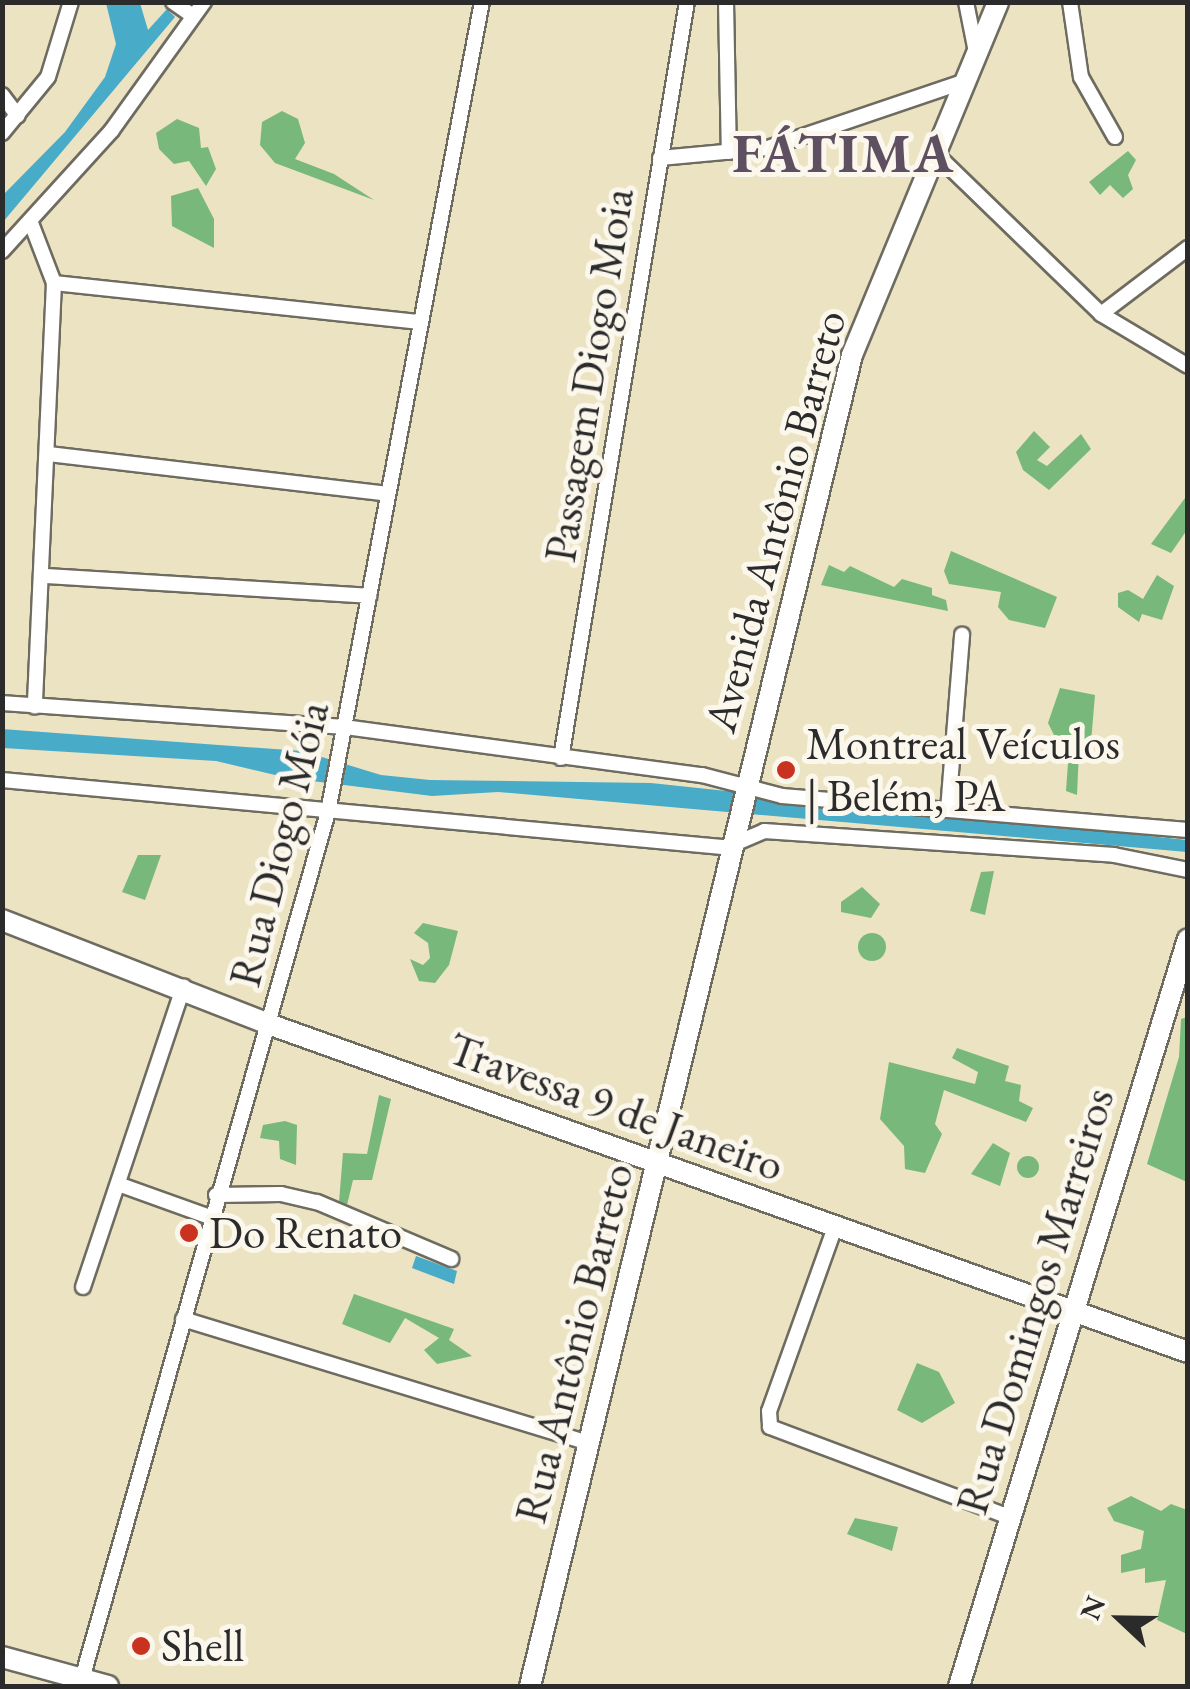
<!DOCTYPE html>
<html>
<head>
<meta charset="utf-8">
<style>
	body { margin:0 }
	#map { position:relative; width:1190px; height:1689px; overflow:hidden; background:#ebe3c2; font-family:"EB Garamond",serif }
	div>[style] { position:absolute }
	.forest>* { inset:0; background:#78b87a }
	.round { border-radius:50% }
	.water>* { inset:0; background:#48abc8 }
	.roads { filter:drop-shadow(2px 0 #6e6b60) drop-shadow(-2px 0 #6e6b60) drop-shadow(0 2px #6e6b60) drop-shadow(0 -2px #6e6b60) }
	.street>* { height:14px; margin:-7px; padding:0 7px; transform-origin:7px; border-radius:7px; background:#fff }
	.secondary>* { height:20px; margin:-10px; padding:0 10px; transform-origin:10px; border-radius:10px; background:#fff }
	.dots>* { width:28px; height:28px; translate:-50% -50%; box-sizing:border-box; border:5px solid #fbf7ec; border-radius:50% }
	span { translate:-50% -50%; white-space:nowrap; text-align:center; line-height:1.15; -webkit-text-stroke:10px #fbf7ec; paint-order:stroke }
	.street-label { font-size:45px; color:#2b2b2b }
	.poi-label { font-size:45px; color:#2b2b2b }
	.left { translate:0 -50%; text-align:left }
	.district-label { font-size:55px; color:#5e5061; font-weight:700; letter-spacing:2.5px }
	.frame { position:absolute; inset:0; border:5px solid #2b2b2b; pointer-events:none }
	.north { position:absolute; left:1070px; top:1569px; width:100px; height:100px; -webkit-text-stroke:8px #fbf7ec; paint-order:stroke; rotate:292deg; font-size:28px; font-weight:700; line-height:40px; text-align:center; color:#2b2b2b }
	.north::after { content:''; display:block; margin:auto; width:35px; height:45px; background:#2b2b2b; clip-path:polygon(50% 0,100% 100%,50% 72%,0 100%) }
</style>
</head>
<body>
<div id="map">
	<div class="forest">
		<div style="clip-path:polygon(282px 111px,298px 119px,305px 143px,295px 159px,334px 174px,374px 200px,275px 163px,260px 145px,262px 122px)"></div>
		<div style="clip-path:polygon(177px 119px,199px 128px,201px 148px,208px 147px,216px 169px,206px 186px,189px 161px,174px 164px,159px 149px,156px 133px)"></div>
		<div style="clip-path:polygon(1128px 151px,1136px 160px,1128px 175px,1133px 189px,1123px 198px,1110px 185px,1100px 195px,1089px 182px)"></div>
		<div style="clip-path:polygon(198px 188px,214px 219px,214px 248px,172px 226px,171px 196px)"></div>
		<div style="clip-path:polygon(1034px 431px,1050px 447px,1037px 460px,1047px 466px,1081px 434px,1091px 449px,1049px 490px,1023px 470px,1016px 452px)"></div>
		<div style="clip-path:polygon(1188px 494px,1187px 530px,1171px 553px,1151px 544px)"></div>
		<div style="clip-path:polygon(951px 551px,1057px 597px,1045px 628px,1009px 620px,998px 607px,1001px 592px,949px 584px,944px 571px)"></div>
		<div style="clip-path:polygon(829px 565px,844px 572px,850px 566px,894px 587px,902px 579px,932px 588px,932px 595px,946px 600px,948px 611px,821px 585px)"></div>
		<div style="clip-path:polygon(1157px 575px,1174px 586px,1162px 620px,1142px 614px,1139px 622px,1118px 607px,1118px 593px,1128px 590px,1143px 599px)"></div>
		<div style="clip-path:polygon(1060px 688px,1095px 695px,1090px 754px,1079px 751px,1077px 795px,1066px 791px,1069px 749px,1060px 747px,1048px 723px)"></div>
		<div style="clip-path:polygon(138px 855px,161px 855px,145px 900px,122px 892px)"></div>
		<div style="clip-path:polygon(994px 871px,985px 915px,970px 911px,981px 872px)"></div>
		<div style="clip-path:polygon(862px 887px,880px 904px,871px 918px,841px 912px,841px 902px)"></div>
		<div style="clip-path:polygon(423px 923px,458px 931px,449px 965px,435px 983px,419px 981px,410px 959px,423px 965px,430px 958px,428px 943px,414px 933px)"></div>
		<div class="round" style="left:858px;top:933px;width:28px;height:28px"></div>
		<div style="clip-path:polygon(1187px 1017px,1188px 1017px,1187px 1182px,1147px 1164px,1179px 1057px,1181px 1019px)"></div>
		<div style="clip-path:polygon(957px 1048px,1009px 1066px,1005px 1081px,1021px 1085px,1019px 1101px,1033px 1108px,1026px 1122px,944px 1090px,935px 1124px,942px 1134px,925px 1173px,905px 1169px,904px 1146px,880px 1119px,889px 1062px,975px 1084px,978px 1072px,952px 1058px)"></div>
		<div style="clip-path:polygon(379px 1095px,391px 1099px,372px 1180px,353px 1180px,347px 1205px,339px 1202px,343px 1153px,367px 1154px)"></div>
		<div style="clip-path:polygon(285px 1121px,297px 1125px,296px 1165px,280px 1159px,279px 1141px,260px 1138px,263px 1125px)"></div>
		<div style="clip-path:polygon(993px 1143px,1010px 1153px,1000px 1186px,971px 1174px)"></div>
		<div class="round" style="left:1017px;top:1156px;width:22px;height:22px"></div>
		<div style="clip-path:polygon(354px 1294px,454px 1329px,449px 1340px,472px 1356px,437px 1364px,424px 1350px,439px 1338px,405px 1318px,390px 1343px,342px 1324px)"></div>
		<div style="clip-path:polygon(917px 1363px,939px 1372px,955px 1403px,922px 1423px,897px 1410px)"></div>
		<div style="clip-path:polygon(1131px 1496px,1161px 1511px,1171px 1504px,1187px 1510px,1187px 1634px,1157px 1620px,1166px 1580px,1145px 1583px,1145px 1568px,1121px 1573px,1121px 1555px,1141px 1549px,1144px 1531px,1114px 1521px,1107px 1508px)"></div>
		<div style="clip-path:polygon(855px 1518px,898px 1527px,892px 1551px,847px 1534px)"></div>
	</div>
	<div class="water">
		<div style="clip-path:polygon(106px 3px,140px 3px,148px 30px,167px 9px,175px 17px,3px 222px,3px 195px,65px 132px,105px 77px,116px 44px)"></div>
		<div style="clip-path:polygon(2px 729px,302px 751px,381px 775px,430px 780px,651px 783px,1187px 840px,1187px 852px,498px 792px,432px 796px,288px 778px,216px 761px,3px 748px)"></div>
		<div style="clip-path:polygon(416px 1256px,457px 1271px,454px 1284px,412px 1268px)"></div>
	</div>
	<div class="roads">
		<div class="street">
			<div style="left:173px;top:2px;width:24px;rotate:35deg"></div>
			<div style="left:726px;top:2px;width:150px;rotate:88.9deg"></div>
			<div style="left:966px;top:2px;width:51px;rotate:78.7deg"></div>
			<div style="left:1070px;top:2px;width:76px;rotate:81.7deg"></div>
			<div style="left:1081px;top:77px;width:69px;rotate:60.5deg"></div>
			<div style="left:2px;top:95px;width:26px;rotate:53deg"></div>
			<div style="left:2px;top:133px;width:72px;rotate:-50.6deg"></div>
			<div style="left:48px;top:77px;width:78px;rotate:-73deg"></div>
			<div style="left:936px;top:154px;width:230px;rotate:44.1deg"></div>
			<div style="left:1101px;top:314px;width:101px;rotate:30.9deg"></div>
			<div style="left:660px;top:158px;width:108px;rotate:-5.3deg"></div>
			<div style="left:768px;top:148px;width:206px;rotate:-18.7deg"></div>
			<div style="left:31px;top:223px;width:64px;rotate:69deg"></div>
			<div style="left:54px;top:283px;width:424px;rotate:92.6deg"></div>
			<div style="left:2px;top:251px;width:164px;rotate:-47.7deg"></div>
			<div style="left:112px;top:130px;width:158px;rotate:-54.3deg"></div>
			<div style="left:54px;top:283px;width:366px;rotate:6.1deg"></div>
			<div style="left:1101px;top:314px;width:109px;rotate:-37.2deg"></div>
			<div style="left:49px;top:454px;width:341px;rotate:6.7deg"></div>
			<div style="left:45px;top:576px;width:325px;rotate:3.5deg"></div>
			<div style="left:2px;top:703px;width:344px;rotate:4deg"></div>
			<div style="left:345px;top:727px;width:360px;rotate:7.7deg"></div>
			<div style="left:702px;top:775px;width:83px;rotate:14.7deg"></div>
			<div style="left:782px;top:796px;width:407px;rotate:4.8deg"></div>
			<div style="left:561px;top:758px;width:766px;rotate:-80.54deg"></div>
			<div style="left:2px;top:780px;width:734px;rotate:5.31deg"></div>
			<div style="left:948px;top:810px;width:176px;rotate:-85.4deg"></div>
			<div style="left:734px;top:844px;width:33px;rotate:-23deg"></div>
			<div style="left:764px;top:831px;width:351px;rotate:3.9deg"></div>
			<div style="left:1114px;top:855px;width:76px;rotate:11.5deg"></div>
			<div style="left:118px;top:1184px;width:98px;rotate:19.7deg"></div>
			<div style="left:216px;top:1195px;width:65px;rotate:-0.9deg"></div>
			<div style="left:281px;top:1194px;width:37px;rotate:13deg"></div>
			<div style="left:317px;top:1202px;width:146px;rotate:23deg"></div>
			<div style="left:835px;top:1227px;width:195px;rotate:109.7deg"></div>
			<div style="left:769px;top:1411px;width:16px;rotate:86deg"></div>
			<div style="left:770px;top:1427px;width:259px;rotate:20.6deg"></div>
			<div style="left:83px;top:1287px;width:317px;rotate:-71.5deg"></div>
			<div style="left:183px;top:1319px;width:427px;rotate:17deg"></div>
			<div style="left:80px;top:1686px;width:909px;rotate:-74.16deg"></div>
			<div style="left:328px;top:812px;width:825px;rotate:-79.24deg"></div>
		</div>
		<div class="secondary">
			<div style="left:2px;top:920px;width:289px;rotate:21.3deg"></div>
			<div style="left:271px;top:1025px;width:974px;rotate:19.63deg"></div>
			<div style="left:2px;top:1657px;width:110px;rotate:15.3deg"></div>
			<div style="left:530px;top:1686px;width:1369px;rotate:-76.4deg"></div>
			<div style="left:852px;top:355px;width:382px;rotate:-67.5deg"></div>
			<div style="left:959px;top:1686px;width:781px;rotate:-72.96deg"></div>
		</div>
	</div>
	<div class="dots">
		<div style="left:786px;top:770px;background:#c8321e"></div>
		<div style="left:189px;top:1233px;background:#c8321e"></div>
		<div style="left:141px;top:1646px;background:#c8321e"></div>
	</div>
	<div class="street-label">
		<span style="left:589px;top:375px;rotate:-81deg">Passagem Diogo Moia</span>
		<span style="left:775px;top:521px;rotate:-75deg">Avenida Antônio Barreto</span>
		<span style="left:279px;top:844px;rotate:-76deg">Rua Diogo Móia</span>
		<span style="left:616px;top:1107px;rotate:20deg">Travessa 9 de Janeiro</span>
		<span style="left:1035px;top:1301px;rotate:-73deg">Rua Domingos Marreiros</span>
		<span style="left:574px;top:1343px;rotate:-76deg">Rua Antônio Barreto</span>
	</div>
	<div class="poi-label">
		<span class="left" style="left:806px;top:770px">Montreal Veículos<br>| Belém, PA</span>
		<span class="left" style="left:209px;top:1233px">Do Renato</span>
		<span class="left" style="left:161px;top:1646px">Shell</span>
	</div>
	<div class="district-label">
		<span style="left:844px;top:153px">FÁTIMA</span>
	</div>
	<div class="frame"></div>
	<div class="north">N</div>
</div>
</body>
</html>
